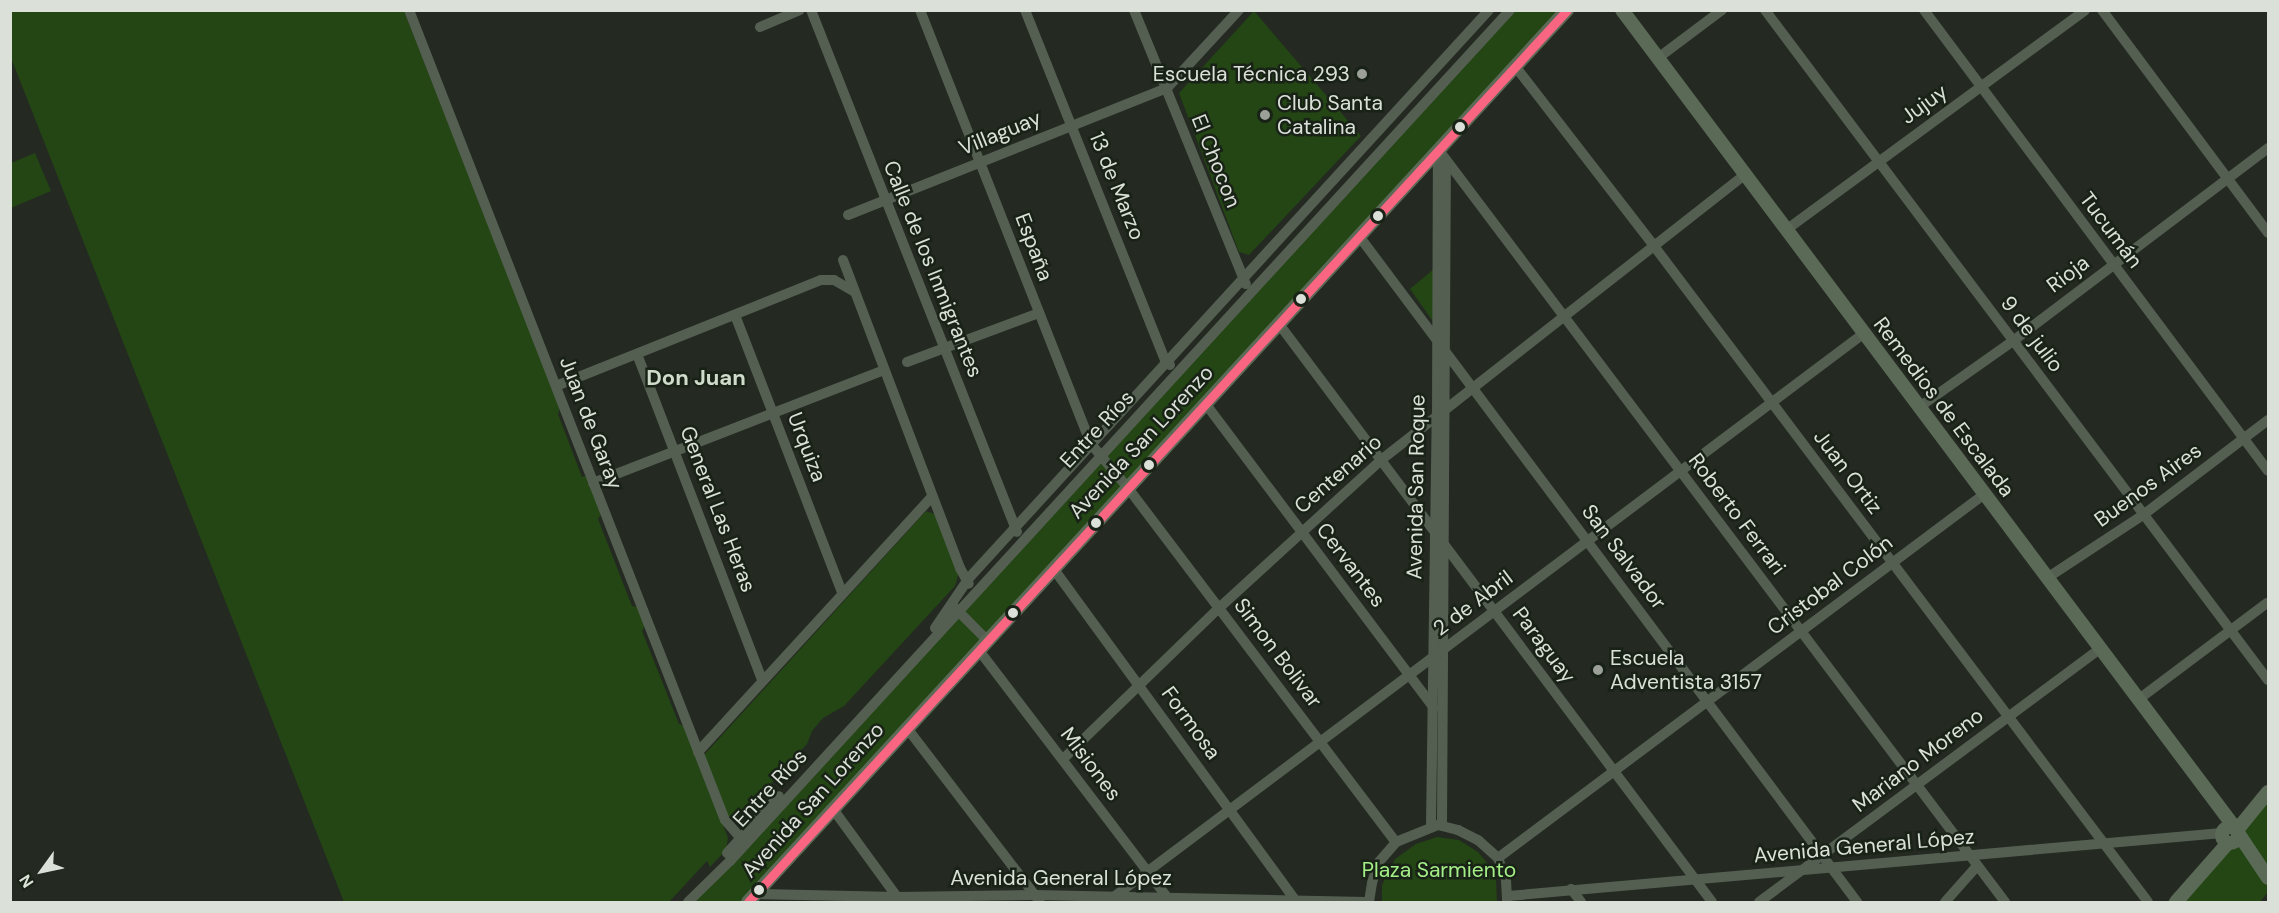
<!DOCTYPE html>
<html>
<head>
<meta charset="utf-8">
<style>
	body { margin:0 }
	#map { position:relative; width:2279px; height:913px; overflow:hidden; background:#242922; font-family:"DM Sans",sans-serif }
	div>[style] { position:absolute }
	.green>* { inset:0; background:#234614 }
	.minor>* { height:10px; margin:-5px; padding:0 5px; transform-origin:5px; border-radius:5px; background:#545f51 }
	.major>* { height:14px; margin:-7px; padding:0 7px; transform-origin:7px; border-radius:7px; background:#5b6a56 }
	.major>.ring { margin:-7px; padding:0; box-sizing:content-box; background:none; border:14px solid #5b6a56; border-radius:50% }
	.bus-1>* { height:9px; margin:-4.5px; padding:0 4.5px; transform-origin:4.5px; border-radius:4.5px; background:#fa6682 }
	.dots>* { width:16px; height:16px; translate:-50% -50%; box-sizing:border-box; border:3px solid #192216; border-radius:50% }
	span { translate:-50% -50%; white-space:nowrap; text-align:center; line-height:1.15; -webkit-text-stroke:5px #192216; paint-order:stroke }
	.poi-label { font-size:21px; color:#dbe1d9 }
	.right { translate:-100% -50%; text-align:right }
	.left { translate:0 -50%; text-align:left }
	.street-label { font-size:21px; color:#dbe1d9 }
	.park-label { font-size:21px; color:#a4ee88 }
	.neighbourhood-label { font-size:22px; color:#d0dccb; font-weight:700 }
	.frame { position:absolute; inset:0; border:12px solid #dbe1d9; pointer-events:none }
	.north { position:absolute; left:12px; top:841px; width:60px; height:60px; -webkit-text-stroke:4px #192216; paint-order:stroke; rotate:237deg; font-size:16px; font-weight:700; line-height:24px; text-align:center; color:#dbe1d9 }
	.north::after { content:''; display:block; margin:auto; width:21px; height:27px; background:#dbe1d9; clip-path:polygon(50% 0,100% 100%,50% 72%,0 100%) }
</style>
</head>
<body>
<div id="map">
	<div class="green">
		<div style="clip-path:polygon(11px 11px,404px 11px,560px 408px,558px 414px,582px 477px,586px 476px,601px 514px,598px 519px,632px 606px,637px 607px,645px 626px,642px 631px,679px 724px,684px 726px,728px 838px,726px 850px,710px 867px,707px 861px,669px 902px,344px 902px,11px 58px)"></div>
		<div style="clip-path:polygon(1254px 11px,1361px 136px,1249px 255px,1239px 252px,1179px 93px)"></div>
		<div style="clip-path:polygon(1510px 11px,1567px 11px,748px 902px,688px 902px)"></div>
		<div style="clip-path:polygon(35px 153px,51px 191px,11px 208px,11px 163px)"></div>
		<div style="clip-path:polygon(1435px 268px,1435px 316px,1432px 320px,1410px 289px)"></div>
		<div style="clip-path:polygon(926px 511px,937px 515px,959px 572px,955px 586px,844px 706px,823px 718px,812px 731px,807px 744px,739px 819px,733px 820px,727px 816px,704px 755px)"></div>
		<div style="clip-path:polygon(2268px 792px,2268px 892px,2260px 902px,2176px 902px)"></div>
		<div style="clip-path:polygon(1437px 837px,1459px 840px,1478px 852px,1488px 864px,1496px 880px,1497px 902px,1382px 902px,1382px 885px,1395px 859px,1416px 844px)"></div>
	</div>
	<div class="minor">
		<div style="left:409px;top:10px;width:869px;rotate:68.69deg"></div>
		<div style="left:725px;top:820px;width:30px;rotate:49deg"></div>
		<div style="left:811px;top:10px;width:561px;rotate:68.46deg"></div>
		<div style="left:920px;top:10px;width:466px;rotate:68.5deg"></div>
		<div style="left:1091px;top:444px;width:57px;rotate:49.9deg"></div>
		<div style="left:1128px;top:488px;width:444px;rotate:52.9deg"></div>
		<div style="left:1025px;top:10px;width:379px;rotate:68.2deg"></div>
		<div style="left:1166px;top:362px;width:5px;rotate:37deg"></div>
		<div style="left:1134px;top:10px;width:296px;rotate:67.8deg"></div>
		<div style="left:1765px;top:10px;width:838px;rotate:53.1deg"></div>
		<div style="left:1924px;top:10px;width:575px;rotate:53.27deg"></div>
		<div style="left:2102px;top:10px;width:278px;rotate:53.3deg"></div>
		<div style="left:760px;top:27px;width:43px;rotate:-23deg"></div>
		<div style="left:1658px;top:58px;width:80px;rotate:-36.9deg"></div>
		<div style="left:1515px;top:66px;width:227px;rotate:52.3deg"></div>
		<div style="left:1654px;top:246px;width:821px;rotate:53.02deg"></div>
		<div style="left:1438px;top:149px;width:943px;rotate:53.02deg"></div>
		<div style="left:848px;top:215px;width:343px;rotate:-21.7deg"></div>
		<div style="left:1167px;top:88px;width:106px;rotate:-47.3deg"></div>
		<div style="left:1786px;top:230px;width:371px;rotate:-36.3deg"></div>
		<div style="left:1359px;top:236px;width:832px;rotate:53.21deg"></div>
		<div style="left:843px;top:260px;width:329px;rotate:69.2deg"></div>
		<div style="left:960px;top:568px;width:18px;rotate:61deg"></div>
		<div style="left:735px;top:315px;width:298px;rotate:68.9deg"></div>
		<div style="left:1279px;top:324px;width:722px;rotate:53.16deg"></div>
		<div style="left:637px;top:354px;width:348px;rotate:69deg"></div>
		<div style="left:907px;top:362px;width:141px;rotate:-20.4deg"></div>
		<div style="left:556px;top:386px;width:285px;rotate:-21.8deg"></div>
		<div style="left:821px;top:280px;width:13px"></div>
		<div style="left:834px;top:280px;width:24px;rotate:30deg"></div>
		<div style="left:1205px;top:403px;width:381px;rotate:53.1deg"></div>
		<div style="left:1918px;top:408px;width:116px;rotate:-35.2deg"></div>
		<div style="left:2013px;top:341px;width:320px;rotate:-37.1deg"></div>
		<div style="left:593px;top:483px;width:312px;rotate:-21.2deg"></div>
		<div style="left:1053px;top:568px;width:414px;rotate:53.9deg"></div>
		<div style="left:2047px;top:578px;width:115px;rotate:-33.3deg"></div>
		<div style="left:2143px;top:515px;width:157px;rotate:-37.2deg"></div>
		<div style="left:953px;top:606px;width:48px;rotate:45deg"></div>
		<div style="left:935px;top:628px;width:60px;rotate:-55.8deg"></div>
		<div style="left:969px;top:578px;width:770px;rotate:-47.53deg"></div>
		<div style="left:978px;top:649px;width:318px;rotate:52.7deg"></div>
		<div style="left:2139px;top:699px;width:160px;rotate:-36.9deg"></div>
		<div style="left:907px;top:728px;width:219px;rotate:52.6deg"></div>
		<div style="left:698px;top:752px;width:346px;rotate:-47.5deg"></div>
		<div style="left:1063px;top:759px;width:217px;rotate:-44.1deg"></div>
		<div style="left:1219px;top:608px;width:219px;rotate:-42.4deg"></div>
		<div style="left:1381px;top:460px;width:462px;rotate:-38.1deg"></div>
		<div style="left:833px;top:809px;width:114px;rotate:53.9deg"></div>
		<div style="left:1431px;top:826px;width:409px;rotate:-89.2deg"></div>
		<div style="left:1437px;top:417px;width:268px;rotate:-89.8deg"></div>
		<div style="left:1442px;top:826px;width:666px;rotate:-89.66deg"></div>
		<div style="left:727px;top:853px;width:77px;rotate:-47.6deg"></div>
		<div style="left:1498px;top:858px;width:606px;rotate:-36.81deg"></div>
		<div style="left:1571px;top:889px;width:16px;rotate:52deg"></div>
		<div style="left:756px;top:894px;width:141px;rotate:1.2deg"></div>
		<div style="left:897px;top:897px;width:138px;rotate:-0.8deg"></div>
		<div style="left:1035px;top:895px;width:331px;rotate:1.2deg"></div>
		<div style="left:1508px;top:896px;width:717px;rotate:-5.04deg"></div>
		<div style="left:688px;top:902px;width:59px;rotate:-44.3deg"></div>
		<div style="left:730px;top:861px;width:1154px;rotate:-47.49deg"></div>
		<div style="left:1107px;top:902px;width:946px;rotate:-36.92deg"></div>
		<div style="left:1369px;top:902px;width:19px;rotate:-81deg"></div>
		<div style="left:1372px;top:883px;width:21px;rotate:-73deg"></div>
		<div style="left:1378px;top:863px;width:28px;rotate:-49deg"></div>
		<div style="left:1396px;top:842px;width:45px;rotate:-22deg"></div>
		<div style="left:1438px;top:825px;width:21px;rotate:14deg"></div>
		<div style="left:1458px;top:830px;width:22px;rotate:27deg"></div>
		<div style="left:1478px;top:840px;width:27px;rotate:42deg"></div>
		<div style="left:1498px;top:858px;width:23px;rotate:70deg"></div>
		<div style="left:1506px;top:880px;width:22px;rotate:87deg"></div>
		<div style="left:1759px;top:902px;width:426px;rotate:-36.6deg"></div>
		<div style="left:1945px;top:902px;width:48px;rotate:-48.4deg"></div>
	</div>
	<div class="major">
		<div style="left:1622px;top:10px;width:1022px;rotate:53.15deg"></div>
		<div class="ring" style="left:2222px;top:827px;width:2px;height:2px"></div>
		<div style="left:2237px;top:830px;width:49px;rotate:-50.8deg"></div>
		<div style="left:2238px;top:833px;width:54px;rotate:56.3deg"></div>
		<div style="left:748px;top:902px;width:1211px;rotate:-47.44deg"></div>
		<div style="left:2176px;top:902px;width:79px;rotate:-48.6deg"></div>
	</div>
	<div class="bus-1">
		<div style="left:748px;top:902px;width:1211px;rotate:-47.44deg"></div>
	</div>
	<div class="dots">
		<div style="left:1362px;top:74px;background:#9ba199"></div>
		<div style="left:1265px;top:115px;background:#9ba199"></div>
		<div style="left:1460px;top:127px;background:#dbe1d9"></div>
		<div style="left:1378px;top:216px;background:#dbe1d9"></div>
		<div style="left:1301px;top:299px;background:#dbe1d9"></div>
		<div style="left:1149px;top:465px;background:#dbe1d9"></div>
		<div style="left:1096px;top:523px;background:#dbe1d9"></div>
		<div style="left:1013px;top:613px;background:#dbe1d9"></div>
		<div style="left:1598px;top:670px;background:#9ba199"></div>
		<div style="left:759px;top:890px;background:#dbe1d9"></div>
	</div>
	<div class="poi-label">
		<span class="right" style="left:1350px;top:74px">Escuela Técnica 293</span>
		<span class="left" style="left:1277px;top:115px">Club Santa<br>Catalina</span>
		<span class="left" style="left:1610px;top:670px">Escuela<br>Adventista 3157</span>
	</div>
	<div class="street-label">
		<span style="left:1924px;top:104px;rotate:-36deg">Jujuy</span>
		<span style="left:1000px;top:133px;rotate:-22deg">Villaguay</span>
		<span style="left:1216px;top:161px;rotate:68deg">El Chocon</span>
		<span style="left:1117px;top:186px;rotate:68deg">13 de Marzo</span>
		<span style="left:2111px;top:230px;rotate:53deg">Tucumán</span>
		<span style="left:1034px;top:247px;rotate:69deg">España</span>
		<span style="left:933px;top:269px;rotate:68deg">Calle de los Inmigrantes</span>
		<span style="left:2068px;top:274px;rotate:-37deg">Rioja</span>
		<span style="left:2032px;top:334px;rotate:53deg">9 de julio</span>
		<span style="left:1944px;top:407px;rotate:53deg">Remedios de Escalada</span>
		<span style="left:591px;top:423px;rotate:69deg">Juan de Garay</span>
		<span style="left:1097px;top:429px;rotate:-47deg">Entre Ríos</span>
		<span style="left:1141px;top:442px;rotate:-47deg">Avenida San Lorenzo</span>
		<span style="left:807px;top:447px;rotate:69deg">Urquiza</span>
		<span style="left:1848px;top:472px;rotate:53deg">Juan Ortiz</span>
		<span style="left:1338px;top:474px;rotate:-41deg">Centenario</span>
		<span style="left:2148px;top:485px;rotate:-36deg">Buenos Aires</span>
		<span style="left:1416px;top:487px;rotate:-89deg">Avenida San Roque</span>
		<span style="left:718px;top:509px;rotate:69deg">General Las Heras</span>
		<span style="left:1737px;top:514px;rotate:53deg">Roberto Ferrari</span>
		<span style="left:1624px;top:557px;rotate:53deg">San Salvador</span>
		<span style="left:1351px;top:565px;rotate:53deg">Cervantes</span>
		<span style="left:1830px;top:585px;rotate:-37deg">Cristobal Colón</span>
		<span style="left:1473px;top:603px;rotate:-37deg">2 de Abril</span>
		<span style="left:1544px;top:645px;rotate:53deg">Paraguay</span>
		<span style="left:1278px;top:653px;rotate:53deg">Simon Bolivar</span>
		<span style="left:1191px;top:723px;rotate:54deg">Formosa</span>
		<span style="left:1918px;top:760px;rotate:-37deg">Mariano Moreno</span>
		<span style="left:1091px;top:764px;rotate:53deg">Misiones</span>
		<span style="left:770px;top:788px;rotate:-47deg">Entre Ríos</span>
		<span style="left:813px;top:800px;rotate:-48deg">Avenida San Lorenzo</span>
		<span style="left:1864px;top:846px;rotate:-5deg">Avenida General López</span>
		<span style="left:1061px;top:878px">Avenida General López</span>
	</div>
	<div class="park-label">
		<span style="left:1439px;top:870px">Plaza Sarmiento</span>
	</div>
	<div class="neighbourhood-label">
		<span style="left:696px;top:378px">Don Juan</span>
	</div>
	<div class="frame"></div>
	<div class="north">N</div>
</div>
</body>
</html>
